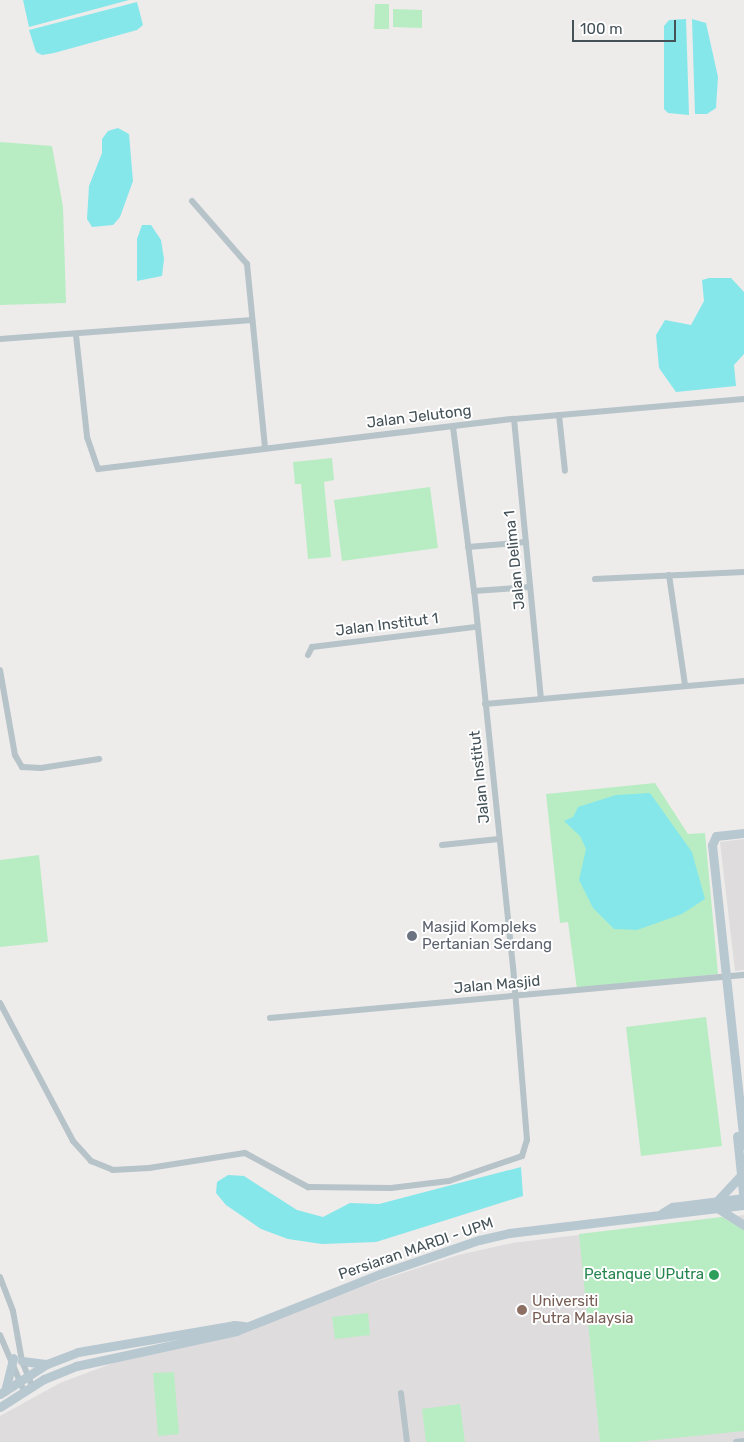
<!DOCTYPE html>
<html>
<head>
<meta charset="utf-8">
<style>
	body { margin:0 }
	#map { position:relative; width:744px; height:1442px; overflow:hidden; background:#eeebeb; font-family:Rubik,sans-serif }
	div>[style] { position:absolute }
	.education>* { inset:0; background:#dfdcdd }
	.green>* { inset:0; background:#b8edc3 }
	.water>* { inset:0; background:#85e7ea }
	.street>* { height:6px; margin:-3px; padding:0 3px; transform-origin:3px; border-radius:3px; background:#b6c3c8 }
	.secondary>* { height:9px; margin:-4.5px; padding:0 4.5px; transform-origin:4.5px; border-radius:4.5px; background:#b8c8d0 }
	.dots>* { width:14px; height:14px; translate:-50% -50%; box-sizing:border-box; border:2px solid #fff; border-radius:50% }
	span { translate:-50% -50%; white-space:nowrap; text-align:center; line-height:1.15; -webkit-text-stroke:4px #fff; paint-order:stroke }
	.street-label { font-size:15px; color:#445258 }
	.worship-label { font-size:15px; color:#5b616d }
	.left { translate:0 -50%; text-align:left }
	.leisure-label { font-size:15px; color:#27864d }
	.right { translate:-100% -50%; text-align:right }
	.education-label { font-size:15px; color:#785e54 }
	.scale { position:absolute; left:572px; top:20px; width:104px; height:22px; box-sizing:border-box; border:2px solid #445258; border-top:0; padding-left:6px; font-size:15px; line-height:18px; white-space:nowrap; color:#445258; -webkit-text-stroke:4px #fff; paint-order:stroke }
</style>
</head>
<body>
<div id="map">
	<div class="education">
		<div style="clip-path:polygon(744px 839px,744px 970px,735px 971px,720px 842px)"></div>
		<div style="clip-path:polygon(744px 1215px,744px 1442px,0 1442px,0 1416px,60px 1383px,113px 1363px,225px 1338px,375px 1282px,458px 1255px,512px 1243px)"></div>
	</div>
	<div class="green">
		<div style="clip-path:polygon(375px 4px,389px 4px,389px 29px,374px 29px)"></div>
		<div style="clip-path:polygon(393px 9px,422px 10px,422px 28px,393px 27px)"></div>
		<div style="clip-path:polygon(0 142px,52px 146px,63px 207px,66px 303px,0 305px)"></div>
		<div style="clip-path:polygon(332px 458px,334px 480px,324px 482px,331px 557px,308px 559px,301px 484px,295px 484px,293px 462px)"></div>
		<div style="clip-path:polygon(430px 487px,438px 548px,342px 561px,334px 500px)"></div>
		<div style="clip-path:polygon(655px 783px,688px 834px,705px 833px,718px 974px,577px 989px,568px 922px,560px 923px,546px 794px)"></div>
		<div style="clip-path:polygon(39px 855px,48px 942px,0 947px,0 860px)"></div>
		<div style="clip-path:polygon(706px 1017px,722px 1146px,641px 1156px,626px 1027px)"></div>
		<div style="clip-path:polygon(722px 1217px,744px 1230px,744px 1431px,635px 1442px,600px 1442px,579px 1234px)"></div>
		<div style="clip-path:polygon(368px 1313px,370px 1335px,335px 1339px,332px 1317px)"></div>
		<div style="clip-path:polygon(174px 1372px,179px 1434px,158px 1436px,153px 1373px)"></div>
		<div style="clip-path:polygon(460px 1404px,465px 1442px,426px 1442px,422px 1409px)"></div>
	</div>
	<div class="water">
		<div style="clip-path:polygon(23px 0,129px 0,29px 27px)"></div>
		<div style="clip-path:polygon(137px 2px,143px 25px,137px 30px,54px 53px,42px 55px,36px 52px,29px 30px)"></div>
		<div style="clip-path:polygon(686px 19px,689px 115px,668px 113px,664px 109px,664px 26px,669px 20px)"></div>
		<div style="clip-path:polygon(692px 19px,706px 23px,718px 77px,716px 108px,707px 114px,695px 114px)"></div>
		<div style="clip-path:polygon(118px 128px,129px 134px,133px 181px,120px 217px,113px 225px,92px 227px,87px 219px,89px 186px,102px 153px,102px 139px,108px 131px)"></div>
		<div style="clip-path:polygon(142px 225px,151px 225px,161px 240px,164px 259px,162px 276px,137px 281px,137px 239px)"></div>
		<div style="clip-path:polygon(709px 278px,731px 278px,744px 292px,744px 354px,734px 365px,736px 386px,676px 392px,659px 368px,656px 335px,665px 320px,691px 325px,704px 301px,702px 280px)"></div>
		<div style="clip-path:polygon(650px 793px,692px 852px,705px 899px,682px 914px,637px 930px,614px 929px,593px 908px,579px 880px,586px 849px,580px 836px,564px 821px,573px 817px,578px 807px,616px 795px)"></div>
		<div style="clip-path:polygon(521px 1167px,523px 1196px,376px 1242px,322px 1244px,288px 1239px,261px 1229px,226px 1205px,216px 1193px,217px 1182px,228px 1175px,244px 1176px,297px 1210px,323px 1217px,350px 1203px,379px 1204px)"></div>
	</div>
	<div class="street">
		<div style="left:192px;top:201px;width:84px;rotate:48.9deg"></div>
		<div style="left:247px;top:264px;width:184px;rotate:84.4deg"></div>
		<div style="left:76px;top:335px;width:103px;rotate:83.8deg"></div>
		<div style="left:87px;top:437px;width:34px;rotate:71deg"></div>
		<div style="left:98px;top:469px;width:419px;rotate:-6.9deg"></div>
		<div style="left:514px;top:419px;width:231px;rotate:-5deg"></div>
		<div style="left:0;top:339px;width:253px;rotate:-4.3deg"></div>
		<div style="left:559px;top:415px;width:56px;rotate:83.9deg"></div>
		<div style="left:514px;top:419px;width:281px;rotate:84.5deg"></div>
		<div style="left:468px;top:547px;width:58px;rotate:-4.9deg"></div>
		<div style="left:669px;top:575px;width:111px;rotate:81.7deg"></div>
		<div style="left:595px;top:579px;width:149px;rotate:-2.7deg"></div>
		<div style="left:474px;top:591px;width:56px;rotate:-4.1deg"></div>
		<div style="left:308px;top:655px;width:9px;rotate:-63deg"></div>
		<div style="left:312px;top:647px;width:165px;rotate:-7deg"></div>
		<div style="left:0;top:670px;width:86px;rotate:80deg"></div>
		<div style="left:15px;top:755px;width:14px;rotate:60deg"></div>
		<div style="left:22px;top:767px;width:19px;rotate:3deg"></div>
		<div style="left:41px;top:768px;width:59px;rotate:-8.8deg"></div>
		<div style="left:485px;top:704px;width:260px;rotate:-5.1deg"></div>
		<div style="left:442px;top:845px;width:57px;rotate:-6deg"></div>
		<div style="left:0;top:1003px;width:156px;rotate:62.1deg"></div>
		<div style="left:73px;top:1141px;width:27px;rotate:48deg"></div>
		<div style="left:91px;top:1161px;width:24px;rotate:22deg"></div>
		<div style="left:113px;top:1170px;width:36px;rotate:-3deg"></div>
		<div style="left:149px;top:1168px;width:97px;rotate:-8.9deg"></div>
		<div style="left:245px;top:1153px;width:72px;rotate:28.4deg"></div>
		<div style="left:308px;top:1187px;width:83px;rotate:0.7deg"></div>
		<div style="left:391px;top:1188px;width:58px;rotate:-6.9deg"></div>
		<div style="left:449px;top:1181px;width:77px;rotate:-18.9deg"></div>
		<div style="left:522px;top:1156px;width:17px;rotate:-73deg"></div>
		<div style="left:527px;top:1140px;width:174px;rotate:-94.6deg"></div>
		<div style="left:513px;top:967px;width:378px;rotate:-95.9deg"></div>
		<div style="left:474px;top:591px;width:166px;rotate:-97.3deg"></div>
		<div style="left:270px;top:1018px;width:476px;rotate:-5.2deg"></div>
		<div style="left:0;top:1277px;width:36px;rotate:69deg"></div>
		<div style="left:13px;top:1311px;width:51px;rotate:79.8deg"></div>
		<div style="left:22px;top:1361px;width:27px;rotate:68deg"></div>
		<div style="left:0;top:1335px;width:61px;rotate:66.8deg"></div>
		<div style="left:401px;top:1393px;width:49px;rotate:83deg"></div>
		<div style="left:736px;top:1442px;width:8px;rotate:-7deg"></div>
	</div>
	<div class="secondary">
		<div style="left:744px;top:833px;width:28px;rotate:174deg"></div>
		<div style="left:716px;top:836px;width:10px;rotate:114deg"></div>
		<div style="left:712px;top:845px;width:302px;rotate:83.9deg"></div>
		<div style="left:737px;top:1136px;width:67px;rotate:84deg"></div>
		<div style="left:717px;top:1201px;width:35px;rotate:-47deg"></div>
		<div style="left:719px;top:1209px;width:30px;rotate:33deg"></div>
		<div style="left:662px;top:1213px;width:12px;rotate:-31deg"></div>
		<div style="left:672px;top:1207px;width:73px;rotate:-7.1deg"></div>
		<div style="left:22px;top:1361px;width:24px;rotate:7deg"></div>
		<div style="left:5px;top:1391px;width:34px;rotate:-76deg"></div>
		<div style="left:0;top:1394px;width:56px;rotate:-32.6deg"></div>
		<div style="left:47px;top:1364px;width:33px;rotate:-21deg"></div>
		<div style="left:78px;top:1352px;width:158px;rotate:-9.8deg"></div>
		<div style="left:234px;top:1325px;width:10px;rotate:6deg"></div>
		<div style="left:0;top:1407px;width:52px;rotate:-32.5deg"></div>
		<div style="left:44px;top:1379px;width:35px;rotate:-22deg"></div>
		<div style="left:76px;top:1366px;width:164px;rotate:-12.3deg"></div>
		<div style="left:236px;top:1331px;width:155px;rotate:-21.6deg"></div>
		<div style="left:380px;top:1274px;width:105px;rotate:-19deg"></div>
		<div style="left:479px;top:1240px;width:31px;rotate:-13deg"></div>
		<div style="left:509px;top:1233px;width:237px;rotate:-6.8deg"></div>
	</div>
	<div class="dots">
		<div style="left:412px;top:936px;background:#6b7280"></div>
		<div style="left:714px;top:1275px;background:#2e9e5b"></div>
		<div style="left:522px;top:1310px;background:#8d6e63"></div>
	</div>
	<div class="street-label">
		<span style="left:419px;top:417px;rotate:-7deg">Jalan Jelutong</span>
		<span style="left:515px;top:560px;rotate:-96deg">Jalan Delima 1</span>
		<span style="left:387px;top:625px;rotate:-7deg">Jalan Institut 1</span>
		<span style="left:480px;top:777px;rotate:-96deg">Jalan Institut</span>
		<span style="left:497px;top:985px;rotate:-5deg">Jalan Masjid</span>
		<span style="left:416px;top:1249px;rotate:-19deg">Persiaran MARDI - UPM</span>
	</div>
	<div class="worship-label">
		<span class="left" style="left:422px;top:936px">Masjid Kompleks<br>Pertanian Serdang</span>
	</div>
	<div class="leisure-label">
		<span class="right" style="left:704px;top:1275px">Petanque UPutra</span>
	</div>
	<div class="education-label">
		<span class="left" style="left:532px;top:1310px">Universiti<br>Putra Malaysia</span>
	</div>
	<div class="scale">100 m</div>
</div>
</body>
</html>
